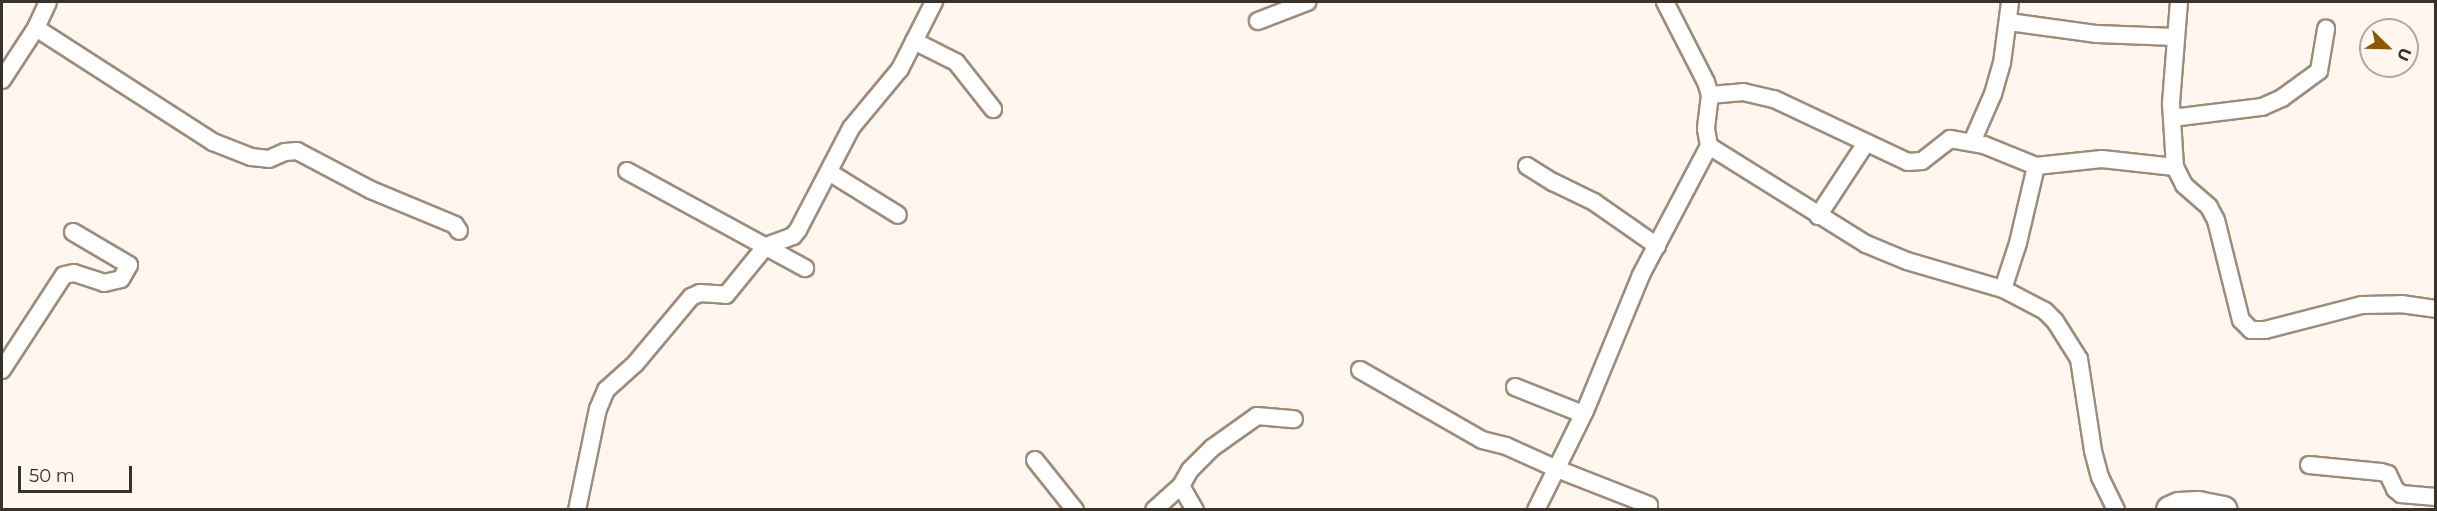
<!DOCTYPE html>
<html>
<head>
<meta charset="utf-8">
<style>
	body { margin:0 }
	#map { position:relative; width:2437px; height:511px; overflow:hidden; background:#fff7ef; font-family:Montserrat,sans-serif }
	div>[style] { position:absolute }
	.roads { filter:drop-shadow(2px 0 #9e8c7b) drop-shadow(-2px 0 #9e8c7b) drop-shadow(0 2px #9e8c7b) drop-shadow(0 -2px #9e8c7b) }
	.minor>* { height:16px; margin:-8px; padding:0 8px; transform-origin:8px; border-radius:8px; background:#fff }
	.primary>* { height:26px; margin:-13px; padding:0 13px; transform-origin:13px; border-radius:13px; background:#fff }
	span { translate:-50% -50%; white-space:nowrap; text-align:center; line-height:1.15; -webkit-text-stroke:6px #fff7ef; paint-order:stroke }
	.frame { position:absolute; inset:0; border:3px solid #39322a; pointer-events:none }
	.north { position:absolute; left:2359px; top:18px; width:60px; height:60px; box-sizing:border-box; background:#fff7ef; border:2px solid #b0a8a0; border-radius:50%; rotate:113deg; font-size:16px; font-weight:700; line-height:24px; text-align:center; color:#39322a }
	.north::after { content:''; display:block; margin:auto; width:21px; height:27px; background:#8c5905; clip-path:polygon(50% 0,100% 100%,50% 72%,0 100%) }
	.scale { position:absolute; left:18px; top:466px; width:114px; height:27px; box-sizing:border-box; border:3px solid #39322a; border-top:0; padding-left:8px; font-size:18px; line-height:21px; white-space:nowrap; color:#39322a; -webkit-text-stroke:4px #fff7ef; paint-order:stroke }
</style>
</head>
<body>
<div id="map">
	<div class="roads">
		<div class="minor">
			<div style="left:48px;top:2px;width:29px;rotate:115deg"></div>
			<div style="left:36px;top:28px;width:211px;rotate:32.8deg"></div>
			<div style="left:213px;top:142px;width:41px;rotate:21.5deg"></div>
			<div style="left:251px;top:157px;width:18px;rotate:6deg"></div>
			<div style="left:269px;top:159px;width:17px;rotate:-24deg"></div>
			<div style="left:285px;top:152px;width:12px;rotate:-5deg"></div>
			<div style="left:297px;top:151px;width:84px;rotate:27.8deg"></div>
			<div style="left:371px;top:190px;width:91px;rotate:22.6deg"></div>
			<div style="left:455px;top:225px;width:7px;rotate:56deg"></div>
			<div style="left:1665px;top:2px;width:90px;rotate:62.9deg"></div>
			<div style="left:1706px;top:82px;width:14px;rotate:73deg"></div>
			<div style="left:1710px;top:95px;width:34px;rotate:97deg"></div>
			<div style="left:1706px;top:129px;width:17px;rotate:80deg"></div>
			<div style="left:1709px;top:146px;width:185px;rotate:32deg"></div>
			<div style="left:1866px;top:244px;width:44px;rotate:22.5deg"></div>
			<div style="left:1907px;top:261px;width:100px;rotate:16.3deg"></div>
			<div style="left:2003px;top:289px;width:47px;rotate:27.6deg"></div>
			<div style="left:2045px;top:311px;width:14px;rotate:45deg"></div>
			<div style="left:2055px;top:321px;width:45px;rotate:57.7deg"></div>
			<div style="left:2079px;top:359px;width:93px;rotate:81.3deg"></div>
			<div style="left:2093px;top:451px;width:27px;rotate:75deg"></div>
			<div style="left:2100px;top:477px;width:37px;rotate:64deg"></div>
			<div style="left:1258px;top:21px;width:53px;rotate:-21.2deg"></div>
			<div style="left:2009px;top:22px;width:89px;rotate:7.8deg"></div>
			<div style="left:2097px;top:34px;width:78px;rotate:2.2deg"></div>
			<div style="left:914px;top:41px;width:47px;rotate:26.6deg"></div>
			<div style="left:956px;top:62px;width:60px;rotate:51.8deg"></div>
			<div style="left:2px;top:80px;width:62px;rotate:-56.8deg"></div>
			<div style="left:1710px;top:95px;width:33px;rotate:-5deg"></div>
			<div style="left:1743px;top:92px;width:32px;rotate:13deg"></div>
			<div style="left:1774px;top:99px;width:148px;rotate:25.2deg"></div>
			<div style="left:1908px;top:162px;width:14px;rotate:-4deg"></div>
			<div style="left:1922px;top:161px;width:36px;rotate:-38deg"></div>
			<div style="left:1950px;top:139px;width:35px;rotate:10deg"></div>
			<div style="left:1984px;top:145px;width:56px;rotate:22deg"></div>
			<div style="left:2172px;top:118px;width:91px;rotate:-7deg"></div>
			<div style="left:2262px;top:107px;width:22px;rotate:-24deg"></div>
			<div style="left:2282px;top:98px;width:46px;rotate:-36.1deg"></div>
			<div style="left:2319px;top:71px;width:43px;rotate:-80.5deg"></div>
			<div style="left:1972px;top:142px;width:52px;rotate:-66.4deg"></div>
			<div style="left:1993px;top:94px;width:32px;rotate:-74deg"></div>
			<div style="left:2002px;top:63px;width:62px;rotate:-82.5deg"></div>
			<div style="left:1527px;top:166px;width:31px;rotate:32deg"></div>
			<div style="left:1553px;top:182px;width:46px;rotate:26deg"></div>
			<div style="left:1594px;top:202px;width:77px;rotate:34.9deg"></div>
			<div style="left:2175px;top:167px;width:20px;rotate:63deg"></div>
			<div style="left:2184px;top:185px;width:33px;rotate:41deg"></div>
			<div style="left:2209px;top:207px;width:15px;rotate:62deg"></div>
			<div style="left:2216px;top:220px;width:103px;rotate:76deg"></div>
			<div style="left:2241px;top:320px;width:14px;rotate:45deg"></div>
			<div style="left:2251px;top:330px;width:14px"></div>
			<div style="left:2265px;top:330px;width:100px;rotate:-14.5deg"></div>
			<div style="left:2362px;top:305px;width:39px;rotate:-1deg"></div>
			<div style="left:2401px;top:304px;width:35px;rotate:8deg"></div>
			<div style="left:627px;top:171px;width:203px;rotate:28.6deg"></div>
			<div style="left:829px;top:172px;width:81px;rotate:31.9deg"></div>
			<div style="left:1818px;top:216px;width:87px;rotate:-56.7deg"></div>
			<div style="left:2003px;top:289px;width:48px;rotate:-71.9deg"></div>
			<div style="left:2018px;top:243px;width:79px;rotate:-76.8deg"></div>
			<div style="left:2036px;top:166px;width:66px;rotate:-6.1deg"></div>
			<div style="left:2102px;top:159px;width:73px;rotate:6.3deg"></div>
			<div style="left:2175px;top:167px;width:64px;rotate:-93.6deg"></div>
			<div style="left:2171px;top:103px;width:101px;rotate:-85.5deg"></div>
			<div style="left:2px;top:370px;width:113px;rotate:-56.9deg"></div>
			<div style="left:64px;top:275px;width:10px;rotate:-11deg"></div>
			<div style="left:74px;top:273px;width:32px;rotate:18deg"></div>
			<div style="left:104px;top:283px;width:17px;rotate:-13deg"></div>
			<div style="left:121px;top:279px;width:16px;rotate:-60deg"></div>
			<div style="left:129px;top:265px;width:65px;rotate:-149.5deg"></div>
			<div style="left:1360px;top:370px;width:141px;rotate:29.8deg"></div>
			<div style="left:1482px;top:440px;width:25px;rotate:14deg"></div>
			<div style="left:1506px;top:446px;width:56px;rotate:24.3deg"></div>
			<div style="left:1557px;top:469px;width:99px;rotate:21.4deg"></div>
			<div style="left:1515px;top:387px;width:73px;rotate:21.7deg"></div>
			<div style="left:1035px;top:460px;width:64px;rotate:51.3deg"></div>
			<div style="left:2309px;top:465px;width:72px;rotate:5.6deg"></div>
			<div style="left:2381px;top:472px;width:7px;rotate:16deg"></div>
			<div style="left:2388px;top:474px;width:17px;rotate:65deg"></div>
			<div style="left:2395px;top:489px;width:8px;rotate:40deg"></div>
			<div style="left:2401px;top:494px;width:35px;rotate:5deg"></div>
			<div style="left:1181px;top:486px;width:18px;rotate:-61deg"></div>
			<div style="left:1190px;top:470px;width:31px;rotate:-45deg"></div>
			<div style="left:1212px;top:448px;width:55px;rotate:-35.4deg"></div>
			<div style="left:1257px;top:416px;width:37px;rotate:5deg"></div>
			<div style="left:577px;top:510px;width:103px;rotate:-78.3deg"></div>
			<div style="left:598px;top:409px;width:21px;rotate:-67deg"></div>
			<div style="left:606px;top:390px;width:39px;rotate:-42deg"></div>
			<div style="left:635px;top:364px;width:87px;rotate:-50.1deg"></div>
			<div style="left:691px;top:297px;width:10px;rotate:-24deg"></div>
			<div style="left:700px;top:293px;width:26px;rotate:4deg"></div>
			<div style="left:726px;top:295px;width:63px;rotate:-50.8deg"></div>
			<div style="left:766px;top:246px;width:29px;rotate:-20deg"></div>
			<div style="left:793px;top:236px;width:8px;rotate:-50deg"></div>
			<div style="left:798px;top:230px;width:115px;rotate:-62.5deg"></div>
			<div style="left:851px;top:128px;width:77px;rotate:-50.3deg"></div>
			<div style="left:900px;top:69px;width:75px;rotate:-63.1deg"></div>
			<div style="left:1154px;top:510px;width:36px;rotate:-42deg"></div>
			<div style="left:1181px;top:486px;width:28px;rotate:60deg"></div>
			<div style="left:1536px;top:510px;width:110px;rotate:-63.7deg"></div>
			<div style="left:1585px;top:411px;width:147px;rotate:-67.6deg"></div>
			<div style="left:1641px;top:275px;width:146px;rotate:-62.2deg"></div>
		</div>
		<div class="primary">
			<div style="left:2170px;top:510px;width:10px;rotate:-24deg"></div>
			<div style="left:2179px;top:506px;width:19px;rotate:-3deg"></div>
			<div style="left:2198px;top:505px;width:26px;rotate:11deg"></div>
		</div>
	</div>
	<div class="frame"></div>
	<div class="north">U</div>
	<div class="scale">50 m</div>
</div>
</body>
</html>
